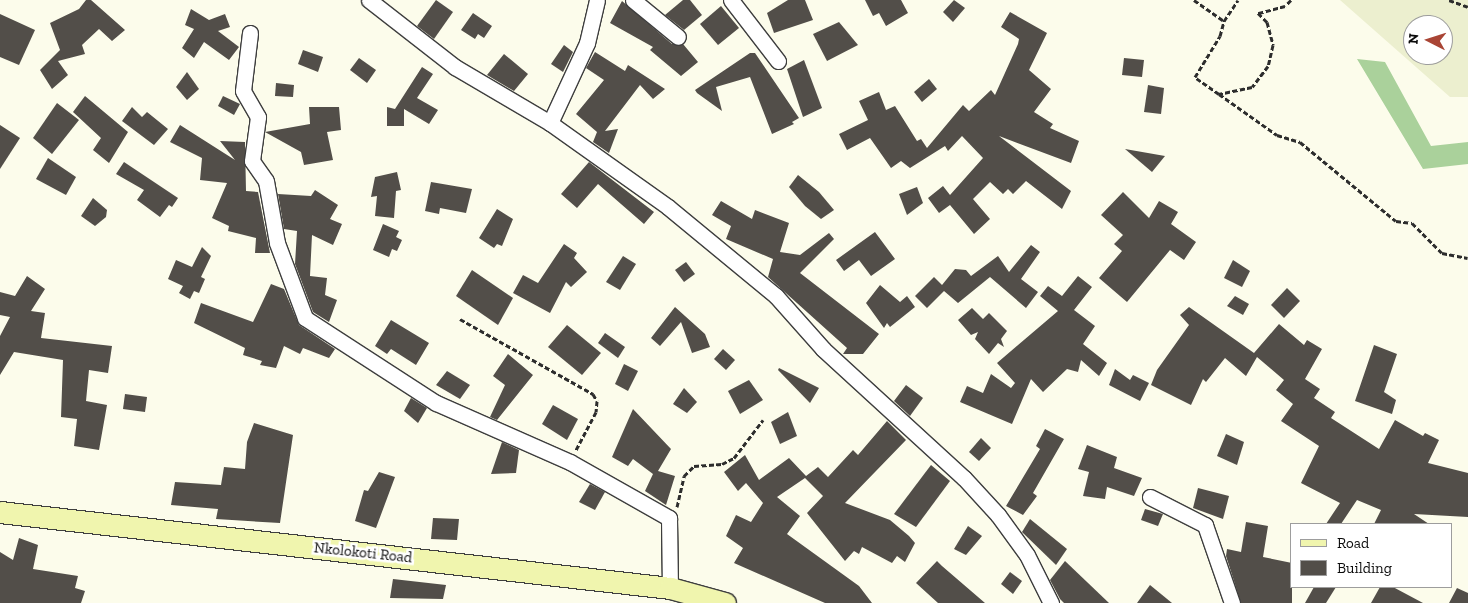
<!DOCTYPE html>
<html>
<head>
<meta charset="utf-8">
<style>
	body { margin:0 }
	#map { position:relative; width:1468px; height:603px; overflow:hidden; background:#fcfceb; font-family:"Zilla Slab",serif }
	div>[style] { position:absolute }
	.farmland>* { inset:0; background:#ecefcf }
	.forest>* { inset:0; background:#aad19b }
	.building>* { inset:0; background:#524e49 }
	.path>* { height:3px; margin-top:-1.5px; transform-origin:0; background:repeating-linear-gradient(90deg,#2d2d2d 0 5px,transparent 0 7.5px) }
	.roads { filter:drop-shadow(1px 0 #3e3e3e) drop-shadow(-1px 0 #3e3e3e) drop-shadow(0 1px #3e3e3e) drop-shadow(0 -1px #3e3e3e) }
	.street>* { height:15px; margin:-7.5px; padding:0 7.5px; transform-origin:7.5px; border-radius:7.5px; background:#fff }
	.secondary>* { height:21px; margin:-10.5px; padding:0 10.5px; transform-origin:10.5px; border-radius:10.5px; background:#f0f5ae }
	span { translate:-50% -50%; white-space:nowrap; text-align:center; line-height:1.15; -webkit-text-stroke:5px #fff; paint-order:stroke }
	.street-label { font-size:15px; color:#0b0b0b }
	.legend { position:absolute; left:1290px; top:523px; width:162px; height:65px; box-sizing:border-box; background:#fff; border:1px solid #9d9d9d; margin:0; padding:6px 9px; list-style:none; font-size:15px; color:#0b0b0b }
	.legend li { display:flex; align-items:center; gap:10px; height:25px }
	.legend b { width:25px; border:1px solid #9d9d9d }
	.north { position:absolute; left:1403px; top:15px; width:50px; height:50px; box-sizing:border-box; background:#fff; border:1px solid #9d9d9d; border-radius:50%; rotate:275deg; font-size:14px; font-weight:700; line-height:20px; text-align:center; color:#0b0b0b }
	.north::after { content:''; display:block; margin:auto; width:18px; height:22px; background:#a94535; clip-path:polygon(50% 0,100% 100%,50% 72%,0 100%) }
</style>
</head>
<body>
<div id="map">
	<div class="farmland">
		<div style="clip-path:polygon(evenodd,1340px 0,1468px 0,1468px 97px,1450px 97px,1340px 0,1413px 25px,1443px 25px,1443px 55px,1413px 55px,1413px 25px)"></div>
	</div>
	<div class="forest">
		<div style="clip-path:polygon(1357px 59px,1385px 62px,1431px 146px,1468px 142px,1468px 164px,1423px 169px)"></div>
	</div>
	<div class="building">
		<div style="clip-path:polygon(86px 0,91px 0,125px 30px,112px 41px,99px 29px,82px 45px,85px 54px,58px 61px,68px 75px,52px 89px,40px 70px,60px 50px,50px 23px,79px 9px)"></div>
		<div style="clip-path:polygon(436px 0,453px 12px,434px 39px,417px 26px)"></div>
		<div style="clip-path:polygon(683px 0,690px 0,702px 15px,684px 30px,665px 15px)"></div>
		<div style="clip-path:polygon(788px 0,805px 0,813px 20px,774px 33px,767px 13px)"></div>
		<div style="clip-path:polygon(865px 0,901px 0,908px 13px,886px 26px,879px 13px,873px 16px)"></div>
		<div style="clip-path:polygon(954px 0,965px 8px,953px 22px,943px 12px)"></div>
		<div style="clip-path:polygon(622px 1px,672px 44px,683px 44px,698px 62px,681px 76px,650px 50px,653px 47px,610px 23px)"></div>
		<div style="clip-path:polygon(721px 6px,739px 28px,718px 45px,700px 24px)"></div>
		<div style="clip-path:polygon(191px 9px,209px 20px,225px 14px,230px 27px,218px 31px,239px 47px,229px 60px,204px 42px,194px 58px,182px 48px,194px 29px,185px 25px)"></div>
		<div style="clip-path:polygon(1010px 12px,1047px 33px,1029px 70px,1051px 89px,1034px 112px,1053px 124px,1050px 128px,1079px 141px,1071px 163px,999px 136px,1071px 191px,1062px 209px,1026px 181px,1013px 194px,1008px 189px,1003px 194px,990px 182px,973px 199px,990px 219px,974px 234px,950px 205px,939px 213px,928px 198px,943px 186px,950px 195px,983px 158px,962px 136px,948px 151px,945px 146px,910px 168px,901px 161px,891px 168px,870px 138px,847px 150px,839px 134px,868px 120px,859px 101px,879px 92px,886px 110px,895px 106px,917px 141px,921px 139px,927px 148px,963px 105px,969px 111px,991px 90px,995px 95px,1018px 44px,1019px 39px,1001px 27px)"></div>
		<div style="clip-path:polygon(473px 13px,492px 26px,484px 38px,478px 34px,475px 39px,461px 30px)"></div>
		<div style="clip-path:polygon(0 14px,35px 30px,19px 65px,0 57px)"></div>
		<div style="clip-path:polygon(839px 22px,858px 45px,827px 61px,813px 34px)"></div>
		<div style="clip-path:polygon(564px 45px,573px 52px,563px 72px,551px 64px)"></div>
		<div style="clip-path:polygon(303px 50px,323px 57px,318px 72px,298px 64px)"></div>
		<div style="clip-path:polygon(595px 52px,625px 71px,628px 65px,665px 89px,653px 99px,640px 85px,605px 131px,618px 129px,609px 153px,593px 142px,597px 132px,576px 114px,604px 80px,586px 68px)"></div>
		<div style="clip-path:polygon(750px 53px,755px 53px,799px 118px,792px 122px,794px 124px,772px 134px,750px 77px,716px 87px,722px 111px,697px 93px,695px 90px)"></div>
		<div style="clip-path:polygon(504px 54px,528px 74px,514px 91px,487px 75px)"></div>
		<div style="clip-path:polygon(359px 58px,376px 70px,367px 83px,350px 70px)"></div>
		<div style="clip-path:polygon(1124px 58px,1144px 60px,1142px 77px,1122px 75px)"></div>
		<div style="clip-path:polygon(804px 60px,822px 108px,803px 117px,787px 69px)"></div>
		<div style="clip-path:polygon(422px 67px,433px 74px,417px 98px,438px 110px,429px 124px,404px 109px,404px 126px,387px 126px,387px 107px,395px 109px)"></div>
		<div style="clip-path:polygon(187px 72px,199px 89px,187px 100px,176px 87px)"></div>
		<div style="clip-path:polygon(929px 79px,937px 89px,922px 102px,914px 92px)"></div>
		<div style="clip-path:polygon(276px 83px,294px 85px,293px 97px,275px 96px)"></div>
		<div style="clip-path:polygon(1148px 85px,1164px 88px,1161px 114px,1144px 112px)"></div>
		<div style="clip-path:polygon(85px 96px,128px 132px,109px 163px,93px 150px,101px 138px,73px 112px)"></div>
		<div style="clip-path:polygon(223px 96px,240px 104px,234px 115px,218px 106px)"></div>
		<div style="clip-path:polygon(57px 103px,79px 120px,52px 154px,33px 138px)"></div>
		<div style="clip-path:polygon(132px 107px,142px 117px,147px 112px,168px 129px,154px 145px,122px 121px)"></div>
		<div style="clip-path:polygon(309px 107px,339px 107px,341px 130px,327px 132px,333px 160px,304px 165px,301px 152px,265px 132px,310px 124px)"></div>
		<div style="clip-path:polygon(0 125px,20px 138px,0 169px)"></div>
		<div style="clip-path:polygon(180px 125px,235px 160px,220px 141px,245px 142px,246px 191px,258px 192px,270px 253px,255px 253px,256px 238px,228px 231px,229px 226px,212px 218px,227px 183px,200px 180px,202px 158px,170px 142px)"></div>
		<div style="clip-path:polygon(1125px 149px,1165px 156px,1152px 172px)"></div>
		<div style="clip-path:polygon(48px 158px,76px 177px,66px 195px,36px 179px)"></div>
		<div style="clip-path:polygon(124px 162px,178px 198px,172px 207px,169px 205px,160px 217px,137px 200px,144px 190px,116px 174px)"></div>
		<div style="clip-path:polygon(589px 162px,654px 212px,644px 224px,598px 184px,577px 208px,561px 194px)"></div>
		<div style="clip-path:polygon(397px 172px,401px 190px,396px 191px,394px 218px,375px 216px,377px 196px,371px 197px,375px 177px)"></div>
		<div style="clip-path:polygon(798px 175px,819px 192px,834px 210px,821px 219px,805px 206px,789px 187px)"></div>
		<div style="clip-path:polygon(431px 182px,472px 189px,466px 213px,440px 208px,439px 214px,425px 211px)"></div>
		<div style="clip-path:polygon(917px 187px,923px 203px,907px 215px,899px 194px)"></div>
		<div style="clip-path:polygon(315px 190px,338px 205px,330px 219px,342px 224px,333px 245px,312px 235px,310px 276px,327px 278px,325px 295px,337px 300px,329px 322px,313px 312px,295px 264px,297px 231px,284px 229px,278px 194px,311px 196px)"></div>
		<div style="clip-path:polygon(1123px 192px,1149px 218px,1159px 201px,1178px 212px,1171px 224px,1196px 242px,1184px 260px,1170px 250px,1127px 302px,1099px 278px,1122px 251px,1114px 244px,1123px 235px,1101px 215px)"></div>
		<div style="clip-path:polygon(93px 198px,107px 210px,106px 217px,95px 226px,81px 216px)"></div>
		<div style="clip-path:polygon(721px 201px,752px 219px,755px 210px,789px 223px,780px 252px,800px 255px,829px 233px,834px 239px,800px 273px,879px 334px,863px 354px,843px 354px,847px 348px,768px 277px,773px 259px,726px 239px,731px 226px,712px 215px)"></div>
		<div style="clip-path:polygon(497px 209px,513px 219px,502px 246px,497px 244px,494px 248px,479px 238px)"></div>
		<div style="clip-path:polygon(383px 224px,399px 231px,396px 237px,402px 240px,397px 251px,392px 249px,389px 257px,373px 250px)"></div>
		<div style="clip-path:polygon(875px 232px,895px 259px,871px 276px,859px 260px,844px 271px,836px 260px)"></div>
		<div style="clip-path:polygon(564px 244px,577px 253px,574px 258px,587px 272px,571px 287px,566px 282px,550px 313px,513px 293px,523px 275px,538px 283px)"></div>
		<div style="clip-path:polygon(1031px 245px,1040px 252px,1021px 279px,1038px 292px,1026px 308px,990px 277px,958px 303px,944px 291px,927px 308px,915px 296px,934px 277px,942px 285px,955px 269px,966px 270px,971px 276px,998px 256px,1009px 272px)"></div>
		<div style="clip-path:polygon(202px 247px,211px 256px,201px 277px,205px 279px,199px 293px,194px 291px,190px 299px,179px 293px,183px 286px,168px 279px,176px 260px,192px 267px)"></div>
		<div style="clip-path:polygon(623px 256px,636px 264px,620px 290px,606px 282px)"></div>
		<div style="clip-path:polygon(1233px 260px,1250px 271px,1242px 287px,1224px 278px)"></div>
		<div style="clip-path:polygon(686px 262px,695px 274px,684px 282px,675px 270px)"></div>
		<div style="clip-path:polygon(472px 270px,513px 298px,498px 325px,456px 296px)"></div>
		<div style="clip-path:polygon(27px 276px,45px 289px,31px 311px,45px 313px,41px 338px,112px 346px,108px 373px,89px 370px,86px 401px,107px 405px,99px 450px,74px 446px,77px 419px,61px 417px,63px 360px,14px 352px,0 375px,0 336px,10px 317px,0 315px,0 292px,15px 296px)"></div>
		<div style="clip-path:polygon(1078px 276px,1092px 287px,1074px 310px,1095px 326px,1083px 344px,1107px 363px,1099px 376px,1081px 360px,1078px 372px,1067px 369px,1043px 392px,1031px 379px,1012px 424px,960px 402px,967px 386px,983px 393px,991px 374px,1011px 388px,1015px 383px,997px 363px,1058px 311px,1040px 296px,1048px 286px,1062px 296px)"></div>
		<div style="clip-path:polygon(271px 284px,284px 289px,299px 325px,335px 349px,329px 358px,303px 348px,300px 354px,284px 346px,276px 368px,260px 365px,262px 361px,243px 355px,245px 348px,194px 323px,201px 303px,253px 322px)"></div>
		<div style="clip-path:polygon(880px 285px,900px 302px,907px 296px,915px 307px,890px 327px,887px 323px,884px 328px,866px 303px)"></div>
		<div style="clip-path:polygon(1287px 288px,1300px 301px,1284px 318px,1271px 305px)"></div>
		<div style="clip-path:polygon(1235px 296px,1249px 304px,1243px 315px,1227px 306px)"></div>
		<div style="clip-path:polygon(675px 307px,705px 334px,710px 347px,692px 353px,681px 322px,660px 346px,651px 338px)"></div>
		<div style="clip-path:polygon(1189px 307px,1254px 353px,1279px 324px,1304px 345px,1307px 340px,1322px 349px,1305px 379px,1320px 389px,1314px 398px,1335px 412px,1331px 418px,1379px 449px,1395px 420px,1423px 436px,1425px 433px,1439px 440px,1428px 463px,1468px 473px,1468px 517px,1414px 514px,1429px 524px,1374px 524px,1381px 510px,1357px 500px,1341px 524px,1326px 524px,1340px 503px,1301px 483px,1319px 446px,1281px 421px,1293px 404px,1276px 390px,1284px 380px,1257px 357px,1246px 376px,1225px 358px,1206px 382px,1203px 379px,1191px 405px,1151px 385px,1157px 370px,1189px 325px,1180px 315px)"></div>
		<div style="clip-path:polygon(972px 308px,983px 319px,989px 313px,1007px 331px,1001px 339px,1004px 347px,998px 343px,989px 354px,975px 339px,978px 332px,971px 335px,958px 320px)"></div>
		<div style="clip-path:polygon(391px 320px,429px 343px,416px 365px,391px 349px,387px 354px,375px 346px)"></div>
		<div style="clip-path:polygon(567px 325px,601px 353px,582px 375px,548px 347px)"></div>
		<div style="clip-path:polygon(605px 333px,625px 347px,618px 358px,598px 343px)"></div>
		<div style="clip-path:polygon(1374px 345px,1397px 354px,1384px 392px,1396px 400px,1392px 414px,1355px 401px)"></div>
		<div style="clip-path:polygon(723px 349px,735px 360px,726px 370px,714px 359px)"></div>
		<div style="clip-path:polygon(508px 354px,533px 375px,497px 420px,490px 417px,505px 385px,493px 376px)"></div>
		<div style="clip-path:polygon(624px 364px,638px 371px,628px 391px,615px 384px)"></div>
		<div style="clip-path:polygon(779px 368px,819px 388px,810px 403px,778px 370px)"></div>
		<div style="clip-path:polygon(1115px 369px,1130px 380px,1133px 375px,1149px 383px,1140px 401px,1109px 385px)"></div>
		<div style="clip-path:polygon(447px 371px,470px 385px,460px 399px,436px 385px)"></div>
		<div style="clip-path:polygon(749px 380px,763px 400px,740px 414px,728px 391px)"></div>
		<div style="clip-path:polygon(906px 385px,923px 398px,910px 416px,894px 401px)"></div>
		<div style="clip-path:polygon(684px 388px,697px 402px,687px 413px,673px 404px)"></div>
		<div style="clip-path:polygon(125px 394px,147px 397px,145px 412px,123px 409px)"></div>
		<div style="clip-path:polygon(411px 398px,427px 408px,418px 423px,404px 411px)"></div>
		<div style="clip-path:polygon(553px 405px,578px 419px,567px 440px,542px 424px)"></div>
		<div style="clip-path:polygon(633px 409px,671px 449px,658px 471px,675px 476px,666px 505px,645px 491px,653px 474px,633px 459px,628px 466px,612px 457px)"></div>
		<div style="clip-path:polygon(788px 412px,797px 436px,780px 444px,771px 422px)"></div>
		<div style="clip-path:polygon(887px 421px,906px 440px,845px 503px,890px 520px,909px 536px,915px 543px,905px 562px,897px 556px,892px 563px,862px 547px,859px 554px,854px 551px,845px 561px,807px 513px,823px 496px,805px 478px,777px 497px,800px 516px,787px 534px,859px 586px,872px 603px,825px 603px,734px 563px,743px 548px,726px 536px,736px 515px,751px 522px,763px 503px,746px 483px,738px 491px,724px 472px,745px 455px,759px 480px,789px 458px,806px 476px,818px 467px,828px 477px,853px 450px,858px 455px)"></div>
		<div style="clip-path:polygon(254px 423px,293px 435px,280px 523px,216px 519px,218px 509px,171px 505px,175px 482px,221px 485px,224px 467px,245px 469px,247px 442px)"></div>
		<div style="clip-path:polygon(1045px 429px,1064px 439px,1033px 493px,1037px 496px,1023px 515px,1006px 506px,1040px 449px,1036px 446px)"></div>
		<div style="clip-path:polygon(1226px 434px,1244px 442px,1237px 465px,1217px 456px)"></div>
		<div style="clip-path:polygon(981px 438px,991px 448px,979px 461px,969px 452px)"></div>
		<div style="clip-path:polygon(502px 442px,519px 450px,516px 473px,491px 474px)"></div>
		<div style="clip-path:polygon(1087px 445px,1117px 457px,1114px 468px,1142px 478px,1134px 496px,1107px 487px,1105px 499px,1083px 496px,1089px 472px,1078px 469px)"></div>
		<div style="clip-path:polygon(931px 465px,950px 481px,916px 527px,894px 514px)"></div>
		<div style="clip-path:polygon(379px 472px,395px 477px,376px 528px,355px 521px,364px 490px,368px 491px)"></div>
		<div style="clip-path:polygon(590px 484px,605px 492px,595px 510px,579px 502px)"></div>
		<div style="clip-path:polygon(1198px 488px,1229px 496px,1223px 519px,1193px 508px)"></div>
		<div style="clip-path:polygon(1145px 509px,1163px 514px,1158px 526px,1141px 520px)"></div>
		<div style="clip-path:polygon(433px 518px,459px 519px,457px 540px,431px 539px)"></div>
		<div style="clip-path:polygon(1030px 519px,1067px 549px,1056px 565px,1022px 532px)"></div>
		<div style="clip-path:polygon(1246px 522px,1268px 526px,1263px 557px,1292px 563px,1292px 603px,1241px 603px,1226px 556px,1227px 549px,1241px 552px)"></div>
		<div style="clip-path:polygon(968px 526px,982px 536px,966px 555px,954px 549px)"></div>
		<div style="clip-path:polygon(19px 538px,38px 545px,33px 569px,78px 576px,75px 588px,85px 591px,81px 603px,0 603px,0 552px,13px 560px)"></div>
		<div style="clip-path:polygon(937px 561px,942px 566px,985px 603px,938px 603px,916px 583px)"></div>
		<div style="clip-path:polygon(1065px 561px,1109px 603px,1064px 603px,1060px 599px,1050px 580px)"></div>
		<div style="clip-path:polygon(1010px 572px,1022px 581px,1013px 594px,1001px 584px)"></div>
		<div style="clip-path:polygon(393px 579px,446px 585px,443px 599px,390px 598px)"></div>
		<div style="clip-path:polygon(1150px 585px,1172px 603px,1137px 603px)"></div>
		<div style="clip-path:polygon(1314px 587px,1336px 587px,1326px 603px,1305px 603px)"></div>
		<div style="clip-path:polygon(1380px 587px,1393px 587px,1423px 603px,1371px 603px)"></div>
		<div style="clip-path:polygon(1457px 588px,1468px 593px,1468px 603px,1449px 603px)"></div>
	</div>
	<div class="path">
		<div style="left:1194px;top:0;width:37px;rotate:35deg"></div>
		<div style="left:1224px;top:21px;width:25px;rotate:-56deg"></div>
		<div style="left:1291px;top:0;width:8px;rotate:135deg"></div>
		<div style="left:1285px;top:6px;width:28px;rotate:165deg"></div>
		<div style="left:1258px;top:13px;width:13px;rotate:45deg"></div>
		<div style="left:1267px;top:22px;width:24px;rotate:75deg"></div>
		<div style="left:1273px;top:45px;width:22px;rotate:103deg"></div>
		<div style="left:1268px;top:66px;width:26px;rotate:127deg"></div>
		<div style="left:1252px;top:87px;width:34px;rotate:168deg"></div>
		<div style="left:1219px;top:94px;width:71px;rotate:35.3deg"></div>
		<div style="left:1277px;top:135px;width:24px;rotate:17deg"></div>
		<div style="left:1300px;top:142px;width:124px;rotate:39.5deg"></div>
		<div style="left:1396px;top:221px;width:16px;rotate:7deg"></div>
		<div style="left:1412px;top:223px;width:42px;rotate:45deg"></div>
		<div style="left:1442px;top:253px;width:26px;rotate:11deg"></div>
		<div style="left:1449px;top:0;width:20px;rotate:20deg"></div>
		<div style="left:1219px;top:94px;width:29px;rotate:-145deg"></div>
		<div style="left:1195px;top:77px;width:48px;rotate:-58.6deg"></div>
		<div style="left:1220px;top:36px;width:16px;rotate:-75deg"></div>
		<div style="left:460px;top:319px;width:153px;rotate:29.4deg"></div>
		<div style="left:593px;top:394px;width:8px;rotate:60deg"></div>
		<div style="left:597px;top:401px;width:11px;rotate:95deg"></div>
		<div style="left:596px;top:412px;width:43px;rotate:117.8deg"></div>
		<div style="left:677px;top:507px;width:32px;rotate:-77deg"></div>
		<div style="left:684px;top:476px;width:14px;rotate:-45deg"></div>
		<div style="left:694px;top:466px;width:28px;rotate:-4deg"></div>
		<div style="left:722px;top:464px;width:13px;rotate:-27deg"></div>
		<div style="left:734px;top:458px;width:48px;rotate:-52.7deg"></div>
	</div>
	<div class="roads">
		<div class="street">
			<div style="left:369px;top:0;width:109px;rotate:37.9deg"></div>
			<div style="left:455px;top:67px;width:110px;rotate:30.5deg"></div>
			<div style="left:550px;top:123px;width:145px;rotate:35.4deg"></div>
			<div style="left:668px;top:207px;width:140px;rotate:39.5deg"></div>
			<div style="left:776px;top:296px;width:71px;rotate:48.4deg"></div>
			<div style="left:823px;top:349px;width:191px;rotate:42.5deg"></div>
			<div style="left:964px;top:478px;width:50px;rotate:47.4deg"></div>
			<div style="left:998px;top:515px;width:49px;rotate:54.1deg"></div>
			<div style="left:1027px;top:555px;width:54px;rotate:63.4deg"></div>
			<div style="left:633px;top:0;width:58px;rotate:39.4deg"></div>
			<div style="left:731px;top:0;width:77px;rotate:52.4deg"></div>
			<div style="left:250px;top:33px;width:58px;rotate:96.9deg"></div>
			<div style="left:243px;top:91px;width:30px;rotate:60deg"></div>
			<div style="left:258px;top:117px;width:44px;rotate:97.8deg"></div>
			<div style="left:252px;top:161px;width:24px;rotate:55deg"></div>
			<div style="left:266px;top:181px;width:63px;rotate:79.9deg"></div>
			<div style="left:277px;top:243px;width:80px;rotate:69.5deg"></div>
			<div style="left:305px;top:318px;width:156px;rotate:33deg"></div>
			<div style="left:436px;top:403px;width:146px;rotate:23.8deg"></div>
			<div style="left:570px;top:462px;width:114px;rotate:29.5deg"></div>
			<div style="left:669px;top:518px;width:70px;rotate:89.2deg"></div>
			<div style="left:550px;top:123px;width:88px;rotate:-65.2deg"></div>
			<div style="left:587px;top:43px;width:44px;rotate:-76.9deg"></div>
			<div style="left:1150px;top:497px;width:62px;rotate:27deg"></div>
			<div style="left:1205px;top:525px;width:83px;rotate:70.9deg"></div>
		</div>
		<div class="secondary">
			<div style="left:0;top:512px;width:674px;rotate:6.47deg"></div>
			<div style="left:670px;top:588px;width:57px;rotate:15.3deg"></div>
		</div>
	</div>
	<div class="street-label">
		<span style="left:363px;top:553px;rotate:6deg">Nkolokoti Road</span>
	</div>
	<ul class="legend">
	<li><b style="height:6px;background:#f0f5ae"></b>Road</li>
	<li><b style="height:14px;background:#524e49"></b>Building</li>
	</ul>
	<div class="north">N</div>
</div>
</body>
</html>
